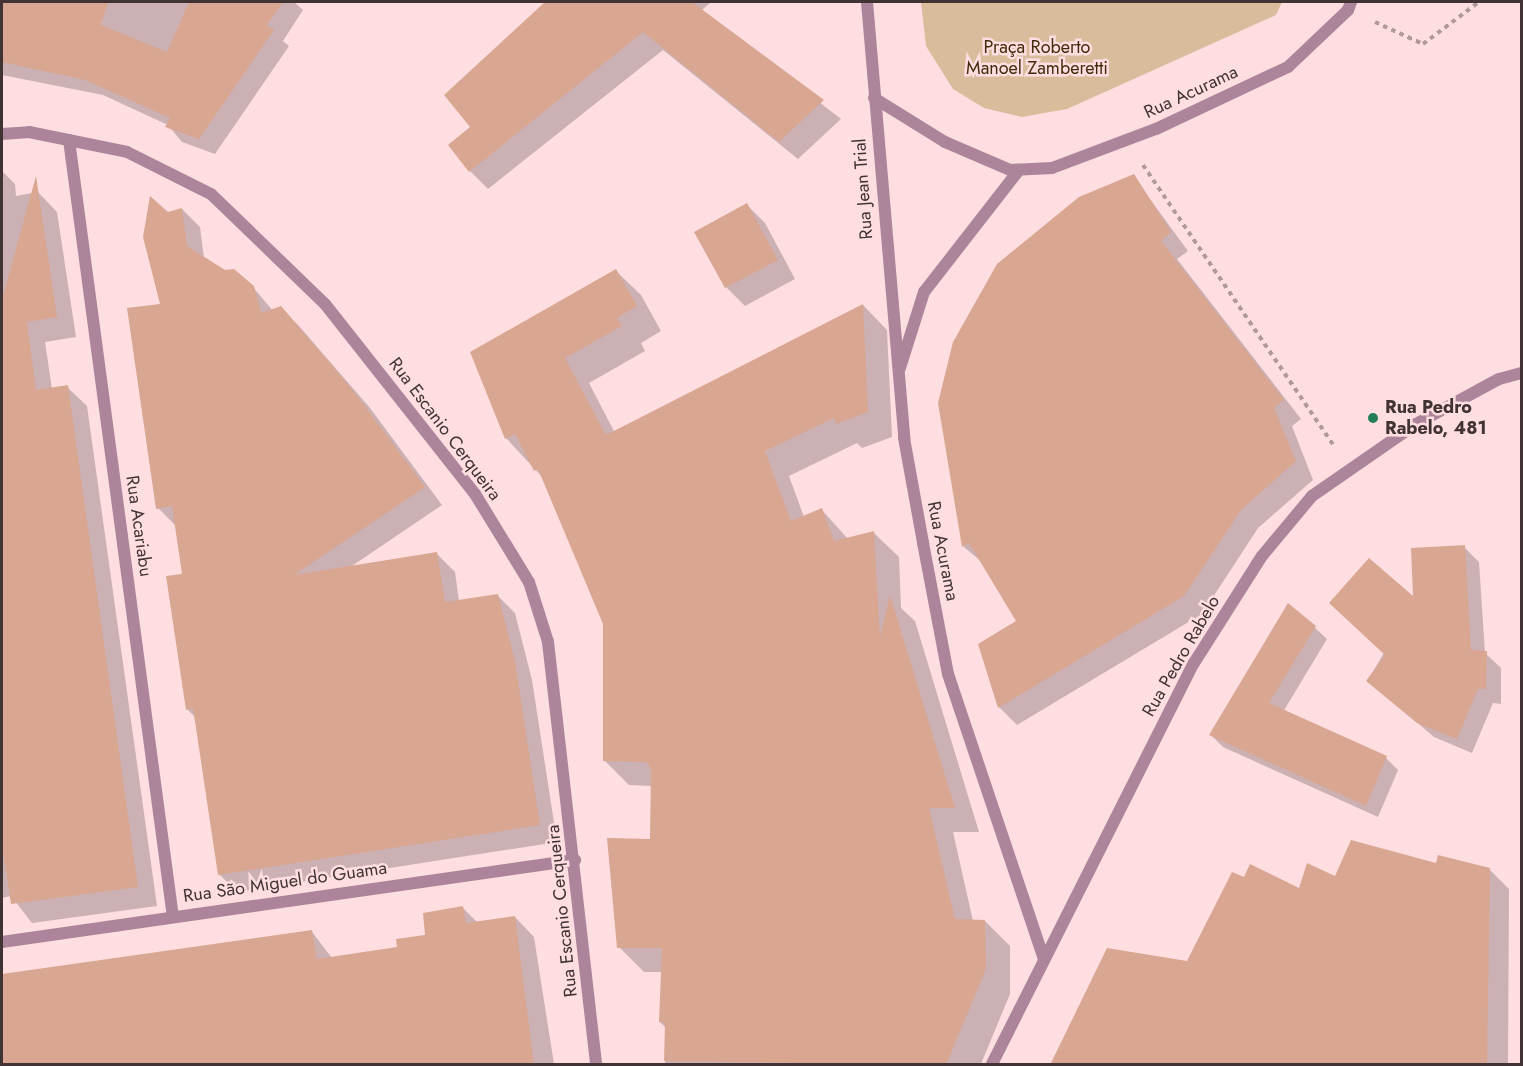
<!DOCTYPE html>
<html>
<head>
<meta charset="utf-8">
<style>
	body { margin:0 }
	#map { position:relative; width:1523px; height:1066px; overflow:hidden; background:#fedee0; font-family:Jost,sans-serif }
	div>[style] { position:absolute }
	.green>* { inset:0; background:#d9bc9b }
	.shadow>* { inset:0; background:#0003 }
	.building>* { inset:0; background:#d9a692 }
	.path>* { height:4px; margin-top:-2px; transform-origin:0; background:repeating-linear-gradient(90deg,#b1989a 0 4.5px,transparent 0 9px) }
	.street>* { height:12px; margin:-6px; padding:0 6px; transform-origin:6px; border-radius:6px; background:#ad859b }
	.dots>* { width:16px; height:16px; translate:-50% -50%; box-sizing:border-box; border:3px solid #fedee0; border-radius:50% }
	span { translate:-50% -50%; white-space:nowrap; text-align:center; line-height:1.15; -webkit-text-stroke:5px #fedee0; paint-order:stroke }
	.park-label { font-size:18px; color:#422b0a }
	.street-label { font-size:18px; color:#413233 }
	.poi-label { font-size:18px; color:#413233; font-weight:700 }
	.left { translate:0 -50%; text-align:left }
	.frame { position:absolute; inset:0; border:3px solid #413233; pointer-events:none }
</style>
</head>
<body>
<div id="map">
	<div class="green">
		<div style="clip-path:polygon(921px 2px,1282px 2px,1276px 15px,1067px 109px,1022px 117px,984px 108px,953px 89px,926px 46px)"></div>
	</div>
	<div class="shadow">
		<div style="clip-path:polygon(2px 2px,294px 2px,303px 10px,283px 41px,289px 46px,215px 154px,182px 142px,168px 125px,103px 95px,2px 75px)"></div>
		<div style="clip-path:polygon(547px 2px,711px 2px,701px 11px,841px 119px,798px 159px,663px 50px,488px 189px,470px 171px,472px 128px,446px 95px)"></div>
		<div style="clip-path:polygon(2px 171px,15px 184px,16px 196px,38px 192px,57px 212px,76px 337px,45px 342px,52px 389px,67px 387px,87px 406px,157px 906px,32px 923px,11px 896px,2px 898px)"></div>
		<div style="clip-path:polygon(1133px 176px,1188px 251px,1177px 259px,1301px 419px,1292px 426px,1313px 480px,1258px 528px,1202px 614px,1017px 725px,999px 707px,1018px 622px,983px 563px,964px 547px,939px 403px)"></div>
		<div style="clip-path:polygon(747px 205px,765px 223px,795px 279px,745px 306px,726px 287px)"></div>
		<div style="clip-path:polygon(182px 209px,200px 227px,204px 258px,253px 287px,273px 311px,281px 308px,299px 326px,370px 408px,442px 505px,349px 568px,437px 554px,455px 572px,459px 601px,497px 595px,515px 613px,532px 680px,557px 842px,237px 892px,219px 874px,196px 718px,187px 709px,184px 575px,176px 526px,158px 508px,168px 214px)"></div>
		<div style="clip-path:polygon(616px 271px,641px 295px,661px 331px,641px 343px,645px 351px,589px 383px,615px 433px,863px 305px,887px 330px,892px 437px,862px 448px,857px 443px,789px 476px,804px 517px,822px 510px,848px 539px,874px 533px,899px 557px,901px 608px,915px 621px,979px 832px,953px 832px,973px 921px,985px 921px,1010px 946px,1010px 994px,981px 1064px,665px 1064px,668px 1030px,660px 1022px,662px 972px,644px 972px,619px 947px,652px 840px,652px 786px,629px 785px,604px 760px,605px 624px,544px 479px,506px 438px)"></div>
		<div style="clip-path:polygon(1464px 547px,1479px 562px,1485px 653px,1501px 668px,1501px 704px,1493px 703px,1472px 753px,1434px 737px,1368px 680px,1415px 600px)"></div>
		<div style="clip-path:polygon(1314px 627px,1327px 639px,1283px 712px,1386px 758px,1398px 770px,1378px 817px,1223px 747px,1211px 735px)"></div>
		<div style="clip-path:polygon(1437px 865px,1489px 869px,1509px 889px,1508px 1064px,1093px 1064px,1188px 963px,1244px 879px,1300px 890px,1335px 878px)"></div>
		<div style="clip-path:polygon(463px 908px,478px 923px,515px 917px,534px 937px,554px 1064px,2px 1064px,2px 977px,312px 932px,332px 958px,399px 948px,427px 936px)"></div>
	</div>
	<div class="building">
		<div style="clip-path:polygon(2px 2px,108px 2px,101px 25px,167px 52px,189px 2px,283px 2px,267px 25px,274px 30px,199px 139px,165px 127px,170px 118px,85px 80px,2px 62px)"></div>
		<div style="clip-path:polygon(545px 2px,692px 2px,824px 100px,779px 142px,643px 32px,469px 172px,448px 145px,470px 127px,444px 95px)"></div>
		<div style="clip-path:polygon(1134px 174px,1171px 232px,1161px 241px,1284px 400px,1274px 408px,1296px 461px,1241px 510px,1184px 596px,998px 708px,978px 644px,1016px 621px,969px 543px,962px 547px,938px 403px,953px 342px,997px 264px,1079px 197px)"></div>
		<div style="clip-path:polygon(36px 176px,57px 317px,27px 322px,36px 390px,68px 385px,138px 887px,11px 904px,2px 845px,2px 300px)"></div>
		<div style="clip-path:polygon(150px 196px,168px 212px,182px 208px,187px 246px,225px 270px,234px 269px,254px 286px,261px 313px,281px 306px,352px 389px,425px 487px,294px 575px,437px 552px,445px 602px,498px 594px,515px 661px,540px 825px,218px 875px,193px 708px,186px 710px,166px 576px,182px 574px,172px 506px,156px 509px,127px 308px,160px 304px,143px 237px)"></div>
		<div style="clip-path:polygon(747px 203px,778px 260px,725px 288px,694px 232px)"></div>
		<div style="clip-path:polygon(616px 269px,637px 306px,617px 318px,622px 326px,565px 358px,606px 435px,863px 304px,868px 412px,836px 424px,834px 418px,765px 451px,791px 521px,822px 508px,834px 541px,874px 531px,880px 637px,890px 595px,955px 808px,929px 808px,955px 919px,985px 920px,986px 969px,946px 1065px,664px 1061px,665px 1023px,659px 1022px,662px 948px,617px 948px,607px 838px,650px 839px,651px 768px,646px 762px,603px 761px,603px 624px,538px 469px,534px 471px,515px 434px,505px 439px,470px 352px)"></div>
		<div style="clip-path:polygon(1465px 545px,1471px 650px,1487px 651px,1486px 689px,1478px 689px,1457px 739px,1417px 723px,1366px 681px,1385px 655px,1329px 603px,1369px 558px,1413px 596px,1411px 548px)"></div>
		<div style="clip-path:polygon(1288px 603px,1316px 626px,1269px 703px,1387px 756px,1366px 806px,1209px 735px)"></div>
		<div style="clip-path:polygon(1351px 840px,1436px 863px,1438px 855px,1490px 868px,1487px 1065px,1050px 1065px,1107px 948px,1187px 961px,1232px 872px,1244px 877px,1250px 864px,1299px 888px,1307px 863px,1335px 876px)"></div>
		<div style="clip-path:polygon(463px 906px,466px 923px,515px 916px,534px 1065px,2px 1065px,2px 974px,312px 930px,317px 959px,397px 947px,396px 939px,425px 935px,423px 913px)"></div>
	</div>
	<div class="path">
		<div style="left:1375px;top:22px;width:53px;rotate:24.6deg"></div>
		<div style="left:1423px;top:44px;width:70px;rotate:-36.9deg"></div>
		<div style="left:1143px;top:165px;width:340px;rotate:55.8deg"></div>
	</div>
	<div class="street">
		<div style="left:867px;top:2px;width:438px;rotate:85.1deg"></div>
		<div style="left:904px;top:438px;width:107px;rotate:79.7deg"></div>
		<div style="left:923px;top:543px;width:133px;rotate:79.2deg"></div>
		<div style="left:948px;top:674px;width:301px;rotate:71.4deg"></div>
		<div style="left:874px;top:98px;width:84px;rotate:31.8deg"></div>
		<div style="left:945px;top:142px;width:71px;rotate:23.3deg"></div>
		<div style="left:1010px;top:170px;width:42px;rotate:-2.7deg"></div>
		<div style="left:1052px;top:168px;width:111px;rotate:-20.6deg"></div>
		<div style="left:1156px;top:129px;width:146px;rotate:-25.2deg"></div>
		<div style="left:1288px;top:67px;width:83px;rotate:-43.5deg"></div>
		<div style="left:1348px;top:10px;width:9px;rotate:-69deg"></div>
		<div style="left:2px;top:134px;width:27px;rotate:-4deg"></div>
		<div style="left:29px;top:132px;width:100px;rotate:11.5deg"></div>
		<div style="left:127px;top:152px;width:94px;rotate:26.6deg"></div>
		<div style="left:211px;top:194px;width:158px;rotate:44deg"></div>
		<div style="left:325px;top:304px;width:242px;rotate:51.7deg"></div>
		<div style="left:475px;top:494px;width:103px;rotate:58.5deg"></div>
		<div style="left:529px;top:582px;width:63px;rotate:72.4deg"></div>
		<div style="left:548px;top:642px;width:425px;rotate:83.5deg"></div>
		<div style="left:69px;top:140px;width:784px;rotate:82.38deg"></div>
		<div style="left:900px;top:368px;width:80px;rotate:-72.5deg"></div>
		<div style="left:924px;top:292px;width:155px;rotate:-52.1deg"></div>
		<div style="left:2px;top:942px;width:579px;rotate:-8.14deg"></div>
		<div style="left:992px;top:1064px;width:449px;rotate:-63.3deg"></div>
		<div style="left:1194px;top:663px;width:127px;rotate:-57.6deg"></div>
		<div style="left:1262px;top:556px;width:78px;rotate:-50.2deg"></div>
		<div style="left:1312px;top:496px;width:126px;rotate:-34.7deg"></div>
		<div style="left:1416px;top:424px;width:94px;rotate:-28.5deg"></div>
		<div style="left:1499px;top:379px;width:24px;rotate:-15deg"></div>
	</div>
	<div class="dots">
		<div style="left:1373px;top:418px;background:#227e55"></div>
	</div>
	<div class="park-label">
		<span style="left:1037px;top:58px">Praça Roberto<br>Manoel Zamberetti</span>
	</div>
	<div class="street-label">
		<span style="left:1191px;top:92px;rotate:-25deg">Rua Acurama</span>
		<span style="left:863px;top:189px;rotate:-94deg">Rua Jean Trial</span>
		<span style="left:445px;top:429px;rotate:53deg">Rua Escanio Cerqueira</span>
		<span style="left:139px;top:526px;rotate:82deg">Rua Acariabu</span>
		<span style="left:943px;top:551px;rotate:79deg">Rua Acurama</span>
		<span style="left:1181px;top:656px;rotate:-60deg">Rua Pedro Rabelo</span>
		<span style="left:285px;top:882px;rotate:-8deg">Rua São Miguel do Guama</span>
		<span style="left:562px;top:911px;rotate:-96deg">Rua Escanio Cerqueira</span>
	</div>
	<div class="poi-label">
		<span class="left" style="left:1385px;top:418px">Rua Pedro<br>Rabelo, 481</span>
	</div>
	<div class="frame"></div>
</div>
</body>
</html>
